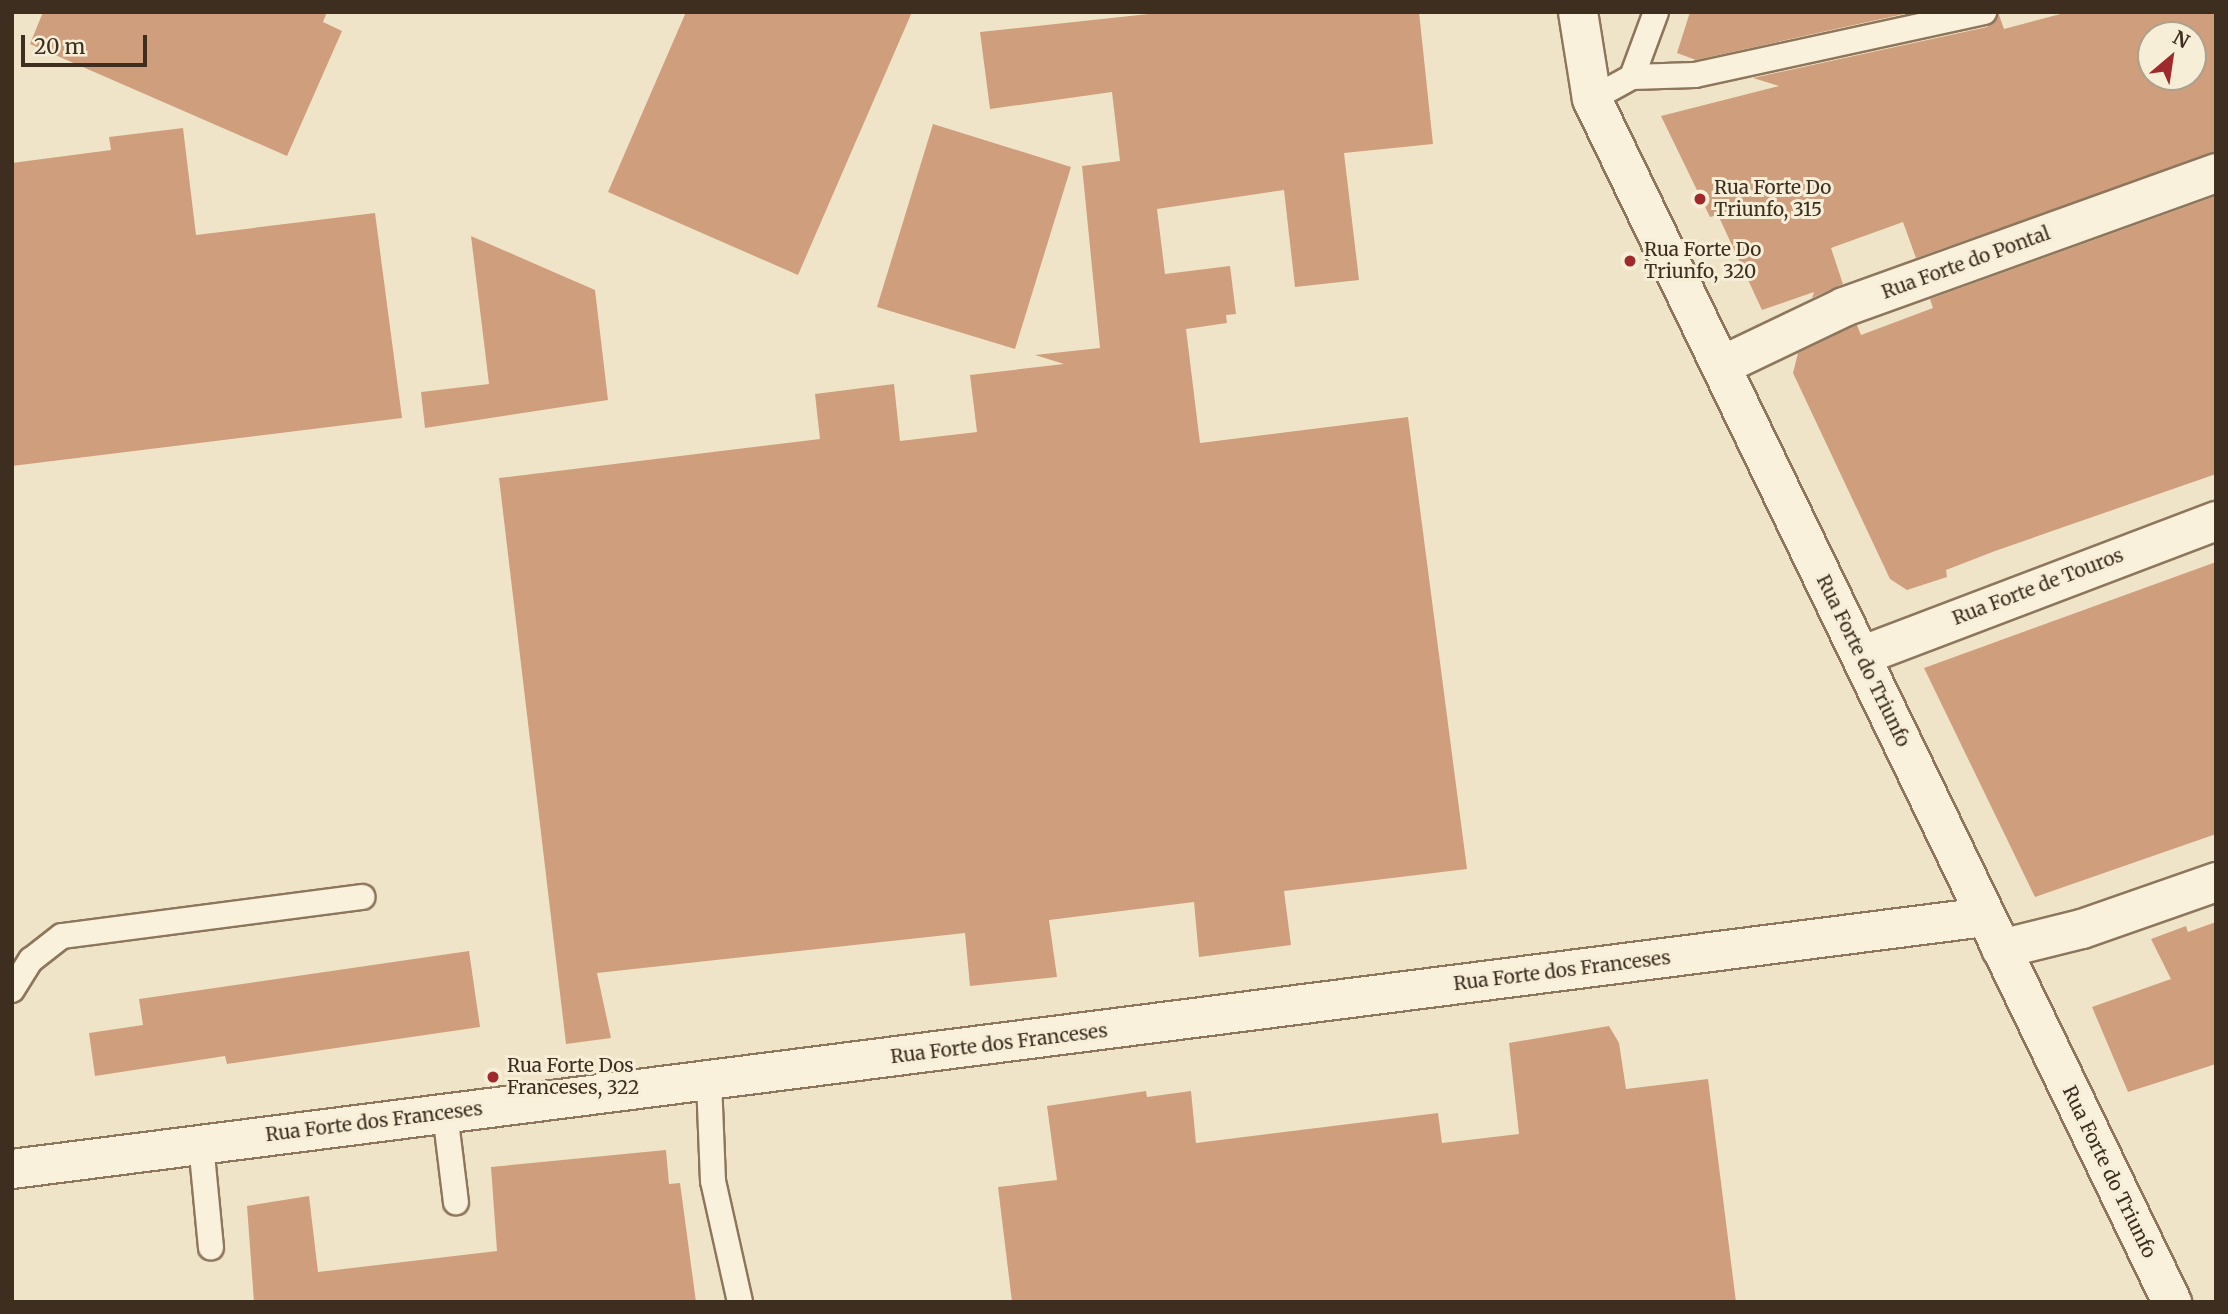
<!DOCTYPE html>
<html>
<head>
<meta charset="utf-8">
<style>
	body { margin:0 }
	#map { position:relative; width:2228px; height:1314px; overflow:hidden; background:#f0e4c8; font-family:Merriweather,serif }
	div>[style] { position:absolute }
	.building>* { inset:0; background:#cf9f7d }
	.roads { filter:drop-shadow(2px 0 #8d765c) drop-shadow(-2px 0 #8d765c) drop-shadow(0 2px #8d765c) drop-shadow(0 -2px #8d765c) }
	.service>* { height:24px; margin:-12px; padding:0 12px; transform-origin:12px; border-radius:12px; background:#faf1dc }
	.minor>* { height:38px; margin:-19px; padding:0 19px; transform-origin:19px; border-radius:19px; background:#faf1dc }
	.tertiary>* { height:38px; margin:-19px; padding:0 19px; transform-origin:19px; border-radius:19px; background:#faf1dc }
	.dots>* { width:19px; height:19px; translate:-50% -50%; box-sizing:border-box; border:4px solid #f7eed8; border-radius:50% }
	span { translate:-50% -50%; white-space:nowrap; text-align:center; line-height:1.15; -webkit-text-stroke:6px #f7eed8; paint-order:stroke }
	.poi-label { font-size:19px; color:#3d2e20 }
	.left { translate:0 -50%; text-align:left }
	.street-label { font-size:19px; color:#3d2e20 }
	.frame { position:absolute; inset:0; border:14px solid #3d2e20; pointer-events:none }
	.north { position:absolute; left:2137px; top:21px; width:70px; height:70px; box-sizing:border-box; background:#f7eed8; border:2px solid #ada18e; border-radius:50%; rotate:29deg; font-size:19px; font-weight:700; line-height:28px; text-align:center; color:#3d2e20 }
	.north::after { content:''; display:block; margin:auto; width:24px; height:32px; background:#9e2a2b; clip-path:polygon(50% 0,100% 100%,50% 72%,0 100%) }
	.scale { position:absolute; left:21px; top:35px; width:126px; height:32px; box-sizing:border-box; border:4px solid #3d2e20; border-top:0; padding-left:9px; font-size:21px; line-height:24px; white-space:nowrap; color:#3d2e20; -webkit-text-stroke:5px #f7eed8; paint-order:stroke }
</style>
</head>
<body>
<div id="map">
	<div class="building">
		<div style="clip-path:polygon(43px 12px,327px 12px,323px 22px,342px 31px,287px 156px,30px 44px)"></div>
		<div style="clip-path:polygon(686px 12px,912px 12px,798px 275px,608px 192px)"></div>
		<div style="clip-path:polygon(1167px 12px,1419px 12px,1433px 144px,1344px 153px,1359px 280px,1295px 287px,1284px 190px,1157px 209px,1165px 274px,1230px 266px,1236px 314px,1226px 315px,1227px 323px,1186px 329px,1200px 443px,1408px 417px,1467px 869px,1284px 891px,1291px 945px,1199px 957px,1194px 902px,1049px 920px,1057px 977px,970px 986px,965px 933px,597px 973px,611px 1038px,566px 1044px,499px 478px,820px 439px,815px 394px,894px 384px,900px 441px,977px 432px,970px 375px,1064px 364px,1035px 355px,1100px 348px,1082px 166px,1120px 161px,1112px 92px,990px 109px,980px 32px)"></div>
		<div style="clip-path:polygon(1690px 12px,1913px 12px,1696px 60px,1677px 53px)"></div>
		<div style="clip-path:polygon(evenodd,1998px 12px,2004px 29px,2068px 12px,2216px 12px,2216px 152px,1916px 258px,1903px 222px,1831px 248px,1843px 284px,1812px 298px,1814px 292px,1762px 310px,1718px 215px,1710px 217px,1661px 116px,1779px 86px,1753px 78px,1987px 27px,1998px 12px,2151px 35px,2193px 35px,2193px 77px,2151px 77px,2151px 35px)"></div>
		<div style="clip-path:polygon(933px 124px,1071px 167px,1015px 349px,877px 307px)"></div>
		<div style="clip-path:polygon(183px 128px,196px 235px,375px 213px,402px 418px,12px 466px,12px 163px,111px 150px,109px 137px)"></div>
		<div style="clip-path:polygon(2216px 196px,2216px 474px,1995px 551px,1946px 570px,1947px 577px,1907px 590px,1890px 579px,1793px 373px,1798px 353px,1852px 327px,1857px 325px,1861px 335px,1933px 308px,1930px 299px)"></div>
		<div style="clip-path:polygon(471px 236px,595px 290px,608px 400px,425px 428px,421px 392px,489px 384px)"></div>
		<div style="clip-path:polygon(2216px 562px,2216px 834px,2035px 897px,1924px 668px)"></div>
		<div style="clip-path:polygon(2216px 922px,2216px 1064px,2128px 1092px,2092px 1007px,2171px 979px,2151px 939px,2186px 926px,2188px 932px)"></div>
		<div style="clip-path:polygon(469px 951px,480px 1027px,227px 1064px,225px 1056px,95px 1076px,89px 1033px,143px 1025px,139px 999px)"></div>
		<div style="clip-path:polygon(1609px 1026px,1619px 1043px,1626px 1089px,1708px 1079px,1736px 1302px,1012px 1302px,998px 1187px,1057px 1180px,1047px 1106px,1146px 1091px,1147px 1097px,1191px 1091px,1196px 1143px,1438px 1113px,1442px 1143px,1519px 1134px,1509px 1043px)"></div>
		<div style="clip-path:polygon(666px 1150px,669px 1184px,680px 1183px,696px 1302px,254px 1302px,247px 1206px,309px 1196px,318px 1272px,497px 1251px,491px 1167px)"></div>
	</div>
	<div class="roads">
		<div class="service">
			<div style="left:1632px;top:77px;width:63px;rotate:-1.8deg"></div>
			<div style="left:1695px;top:75px;width:296px;rotate:-12.3deg"></div>
			<div style="left:1592px;top:99px;width:46px;rotate:-28.8deg"></div>
			<div style="left:1632px;top:77px;width:69px;rotate:-69.7deg"></div>
			<div style="left:12px;top:990px;width:36px;rotate:-58deg"></div>
			<div style="left:31px;top:960px;width:39px;rotate:-38deg"></div>
			<div style="left:62px;top:936px;width:303px;rotate:-7.4deg"></div>
			<div style="left:709px;top:1081px;width:100px;rotate:87.7deg"></div>
			<div style="left:713px;top:1181px;width:124px;rotate:77.4deg"></div>
			<div style="left:445px;top:1113px;width:90px;rotate:83deg"></div>
			<div style="left:201px;top:1144px;width:104px;rotate:84.5deg"></div>
		</div>
		<div class="minor">
			<div style="left:1721px;top:366px;width:136px;rotate:-25.6deg"></div>
			<div style="left:1844px;top:307px;width:395px;rotate:-19.8deg"></div>
			<div style="left:1861px;top:656px;width:380px;rotate:-20.8deg"></div>
			<div style="left:2001px;top:949px;width:83px;rotate:-13.9deg"></div>
			<div style="left:2082px;top:929px;width:142px;rotate:-19.3deg"></div>
			<div style="left:12px;top:1169px;width:1990px;rotate:-7.28deg"></div>
		</div>
		<div class="tertiary">
			<div style="left:1578px;top:12px;width:88px;rotate:80.9deg"></div>
			<div style="left:1592px;top:99px;width:1336px;rotate:64.26deg"></div>
		</div>
	</div>
	<div class="dots">
		<div style="left:1700px;top:199px;background:#9e2a2b"></div>
		<div style="left:1630px;top:261px;background:#9e2a2b"></div>
		<div style="left:493px;top:1077px;background:#9e2a2b"></div>
	</div>
	<div class="poi-label">
		<span class="left" style="left:1714px;top:199px">Rua Forte Do<br>Triunfo, 315</span>
		<span class="left" style="left:1644px;top:261px">Rua Forte Do<br>Triunfo, 320</span>
		<span class="left" style="left:507px;top:1077px">Rua Forte Dos<br>Franceses, 322</span>
	</div>
	<div class="street-label">
		<span style="left:1966px;top:263px;rotate:-20deg">Rua Forte do Pontal</span>
		<span style="left:2038px;top:587px;rotate:-21deg">Rua Forte de Touros</span>
		<span style="left:1863px;top:661px;rotate:64deg">Rua Forte do Triunfo</span>
		<span style="left:1562px;top:971px;rotate:-7deg">Rua Forte dos Franceses</span>
		<span style="left:999px;top:1044px;rotate:-7deg">Rua Forte dos Franceses</span>
		<span style="left:374px;top:1122px;rotate:-7deg">Rua Forte dos Franceses</span>
		<span style="left:2109px;top:1172px;rotate:64deg">Rua Forte do Triunfo</span>
	</div>
	<div class="frame"></div>
	<div class="north">N</div>
	<div class="scale">20 m</div>
</div>
</body>
</html>
